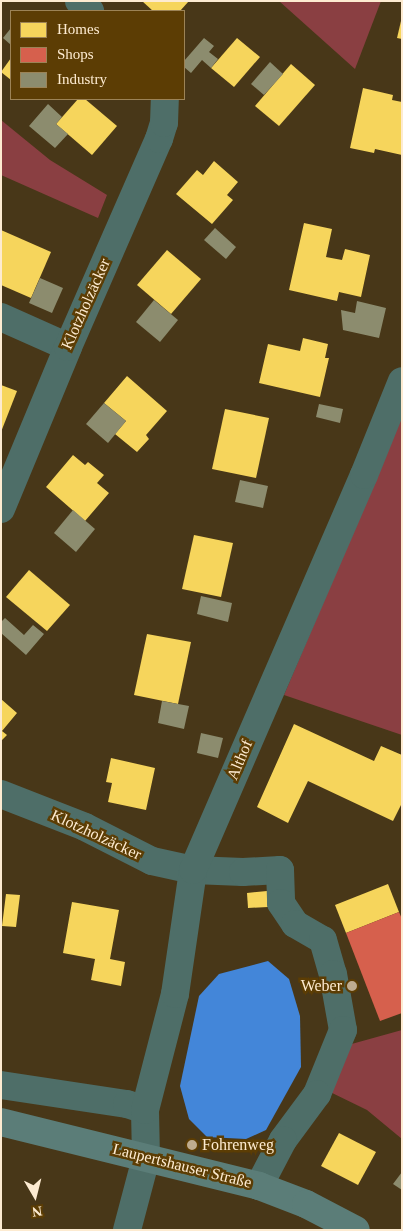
<!DOCTYPE html>
<html>
<head>
<meta charset="utf-8">
<style>
	body { margin:0 }
	#map { position:relative; width:403px; height:1231px; overflow:hidden; background:#483718; font-family:"Times New Roman",serif }
	div>[style] { position:absolute }
	.green>* { inset:0; background:#8a3f42 }
	.water>* { inset:0; background:#4386d9 }
	.homes>* { inset:0; background:#f6d55c }
	.shops>* { inset:0; background:#d6604d }
	.industry>* { inset:0; background:#8c8c6e }
	.minor>* { height:28px; margin:-14px; padding:0 14px; transform-origin:14px; border-radius:14px; background:#4e6e68 }
	.major>* { height:28px; margin:-14px; padding:0 14px; transform-origin:14px; border-radius:14px; background:#5b7d78 }
	.dots>* { width:14px; height:14px; translate:-50% -50%; box-sizing:border-box; border:2px solid #5c3d04; border-radius:50% }
	span { translate:-50% -50%; white-space:nowrap; text-align:center; line-height:1.15; -webkit-text-stroke:5px #5c3d04; paint-order:stroke }
	.street-label { font-size:16px; color:#fdebd1 }
	.poi-label { font-size:16px; color:#fdebd1 }
	.right { translate:-100% -50%; text-align:right }
	.left { translate:0 -50%; text-align:left }
	.frame { position:absolute; inset:0; border:2px solid #fdebd1; pointer-events:none }
	.legend { position:absolute; left:10px; top:10px; width:175px; height:90px; box-sizing:border-box; background:#5c3d04; border:1px solid #9c8356; margin:0; padding:6px 9px; list-style:none; font-size:15px; color:#fdebd1 }
	.legend li { display:flex; align-items:center; gap:10px; height:25px }
	.legend b { width:25px; border:1px solid #9c8356 }
	.north { position:absolute; left:10px; top:1171px; width:50px; height:50px; -webkit-text-stroke:4px #5c3d04; paint-order:stroke; rotate:172deg; font-size:14px; font-weight:700; line-height:20px; text-align:center; color:#fdebd1 }
	.north::after { content:''; display:block; margin:auto; width:18px; height:22px; background:#fdebd1; clip-path:polygon(50% 0,100% 100%,50% 72%,0 100%) }
</style>
</head>
<body>
<div id="map">
	<div class="green">
		<div style="clip-path:polygon(279px 1px,381px 1px,355px 69px)"></div>
		<div style="clip-path:polygon(1px 120px,50px 160px,107px 195px,98px 218px,1px 175px)"></div>
		<div style="clip-path:polygon(402px 416px,402px 735px,284px 695px)"></div>
		<div style="clip-path:polygon(402px 1030px,402px 1139px,367px 1110px,326px 1090px,348px 1045px)"></div>
	</div>
	<div class="water">
		<div style="clip-path:polygon(268px 961px,289px 979px,300px 1016px,301px 1067px,266px 1130px,246px 1139px,207px 1137px,189px 1119px,180px 1086px,199px 996px,219px 974px)"></div>
	</div>
	<div class="homes">
		<div style="clip-path:polygon(142px 1px,189px 1px,180px 11px,153px 11px)"></div>
		<div style="clip-path:polygon(401px 21px,402px 21px,402px 39px,397px 38px)"></div>
		<div style="clip-path:polygon(237px 38px,260px 57px,234px 87px,211px 68px)"></div>
		<div style="clip-path:polygon(11px 58px,11px 80px,1px 72px)"></div>
		<div style="clip-path:polygon(291px 64px,315px 85px,279px 126px,255px 106px)"></div>
		<div style="clip-path:polygon(363px 88px,393px 95px,392px 100px,402px 102px,402px 155px,375px 149px,374px 153px,350px 148px)"></div>
		<div style="clip-path:polygon(78px 99px,85px 99px,117px 126px,92px 155px,56px 124px)"></div>
		<div style="clip-path:polygon(214px 161px,238px 182px,227px 195px,233px 200px,212px 224px,176px 194px,197px 170px,203px 175px)"></div>
		<div style="clip-path:polygon(304px 223px,332px 229px,326px 257px,342px 260px,345px 249px,370px 255px,361px 297px,339px 292px,337px 301px,289px 290px)"></div>
		<div style="clip-path:polygon(1px 230px,51px 252px,31px 298px,1px 285px)"></div>
		<div style="clip-path:polygon(167px 250px,201px 279px,171px 314px,137px 285px)"></div>
		<div style="clip-path:polygon(303px 338px,328px 344px,325px 358px,329px 358px,320px 397px,259px 383px,268px 344px,300px 351px)"></div>
		<div style="clip-path:polygon(127px 376px,167px 411px,146px 435px,149px 439px,137px 452px,115px 434px,126px 421px,104px 403px)"></div>
		<div style="clip-path:polygon(1px 385px,17px 391px,1px 432px)"></div>
		<div style="clip-path:polygon(225px 409px,269px 418px,256px 478px,212px 469px)"></div>
		<div style="clip-path:polygon(73px 455px,85px 465px,88px 462px,104px 475px,97px 483px,109px 493px,85px 521px,46px 487px)"></div>
		<div style="clip-path:polygon(194px 535px,233px 543px,221px 597px,182px 589px)"></div>
		<div style="clip-path:polygon(29px 570px,70px 605px,47px 631px,6px 597px)"></div>
		<div style="clip-path:polygon(147px 634px,191px 642px,178px 704px,134px 695px)"></div>
		<div style="clip-path:polygon(1px 699px,17px 713px,2px 731px,7px 735px,1px 741px)"></div>
		<div style="clip-path:polygon(294px 724px,374px 761px,381px 746px,402px 755px,402px 803px,393px 821px,308px 781px,288px 823px,257px 807px)"></div>
		<div style="clip-path:polygon(111px 758px,155px 768px,146px 810px,108px 802px,112px 783px,106px 782px)"></div>
		<div style="clip-path:polygon(388px 884px,399px 912px,346px 933px,335px 905px)"></div>
		<div style="clip-path:polygon(267px 891px,268px 907px,248px 908px,247px 893px)"></div>
		<div style="clip-path:polygon(6px 894px,20px 895px,16px 927px,2px 926px)"></div>
		<div style="clip-path:polygon(72px 902px,119px 910px,110px 959px,125px 962px,121px 986px,91px 980px,95px 959px,63px 953px)"></div>
		<div style="clip-path:polygon(339px 1133px,376px 1152px,358px 1185px,321px 1166px)"></div>
	</div>
	<div class="shops">
		<div style="clip-path:polygon(399px 912px,402px 919px,402px 1013px,380px 1021px,346px 933px)"></div>
	</div>
	<div class="industry">
		<div style="clip-path:polygon(11px 28px,11px 45px,3px 38px)"></div>
		<div style="clip-path:polygon(204px 38px,214px 46px,209px 52px,218px 59px,211px 68px,202px 60px,191px 73px,184px 67px,184px 61px)"></div>
		<div style="clip-path:polygon(270px 62px,283px 74px,264px 95px,251px 84px)"></div>
		<div style="clip-path:polygon(48px 104px,62px 117px,56px 124px,68px 134px,55px 148px,29px 126px)"></div>
		<div style="clip-path:polygon(215px 228px,236px 247px,226px 259px,204px 240px)"></div>
		<div style="clip-path:polygon(40px 278px,63px 288px,52px 313px,29px 303px)"></div>
		<div style="clip-path:polygon(154px 300px,178px 320px,160px 342px,136px 322px)"></div>
		<div style="clip-path:polygon(357px 301px,386px 308px,379px 338px,343px 330px,341px 310px,355px 313px)"></div>
		<div style="clip-path:polygon(104px 403px,126px 421px,108px 443px,86px 424px)"></div>
		<div style="clip-path:polygon(319px 404px,343px 409px,340px 423px,316px 417px)"></div>
		<div style="clip-path:polygon(240px 480px,268px 486px,263px 508px,235px 502px)"></div>
		<div style="clip-path:polygon(73px 510px,95px 529px,76px 552px,54px 533px)"></div>
		<div style="clip-path:polygon(201px 596px,232px 603px,228px 622px,197px 614px)"></div>
		<div style="clip-path:polygon(5px 618px,24px 635px,33px 625px,44px 634px,26px 655px,1px 633px,1px 622px)"></div>
		<div style="clip-path:polygon(162px 701px,189px 706px,184px 729px,158px 723px)"></div>
		<div style="clip-path:polygon(201px 733px,223px 738px,218px 758px,197px 753px)"></div>
		<div style="clip-path:polygon(402px 1172px,402px 1190px,393px 1184px)"></div>
	</div>
	<div class="minor">
		<div style="left:79px;top:1px;width:15px;rotate:42deg"></div>
		<div style="left:1px;top:317px;width:73px;rotate:24.1deg"></div>
		<div style="left:1px;top:509px;width:175px;rotate:-67.5deg"></div>
		<div style="left:68px;top:347px;width:227px;rotate:-66.4deg"></div>
		<div style="left:159px;top:139px;width:17px;rotate:-73deg"></div>
		<div style="left:164px;top:123px;width:24px;rotate:-88deg"></div>
		<div style="left:1px;top:794px;width:90px;rotate:21.4deg"></div>
		<div style="left:85px;top:827px;width:75px;rotate:26.9deg"></div>
		<div style="left:152px;top:861px;width:42px;rotate:12.4deg"></div>
		<div style="left:193px;top:870px;width:50px;rotate:2.3deg"></div>
		<div style="left:243px;top:872px;width:37px;rotate:-3deg"></div>
		<div style="left:280px;top:870px;width:33px;rotate:88deg"></div>
		<div style="left:281px;top:903px;width:25px;rotate:56deg"></div>
		<div style="left:295px;top:924px;width:32px;rotate:30deg"></div>
		<div style="left:323px;top:940px;width:35px;rotate:74deg"></div>
		<div style="left:333px;top:974px;width:57px;rotate:79.9deg"></div>
		<div style="left:343px;top:1030px;width:69px;rotate:112.1deg"></div>
		<div style="left:317px;top:1094px;width:57px;rotate:126.5deg"></div>
		<div style="left:283px;top:1140px;width:52px;rotate:117.6deg"></div>
		<div style="left:1px;top:1085px;width:127px;rotate:8.6deg"></div>
		<div style="left:127px;top:1104px;width:19px;rotate:18deg"></div>
		<div style="left:127px;top:1230px;width:74px;rotate:-75.2deg"></div>
		<div style="left:146px;top:1158px;width:48px;rotate:-91.2deg"></div>
		<div style="left:145px;top:1110px;width:120px;rotate:-75.5deg"></div>
		<div style="left:175px;top:994px;width:125px;rotate:-81.7deg"></div>
		<div style="left:193px;top:870px;width:430px;rotate:-66.6deg"></div>
		<div style="left:364px;top:475px;width:101px;rotate:-68deg"></div>
	</div>
	<div class="major">
		<div style="left:1px;top:1122px;width:266px;rotate:13.9deg"></div>
		<div style="left:259px;top:1186px;width:50px;rotate:21deg"></div>
		<div style="left:306px;top:1204px;width:56px;rotate:27.5deg"></div>
	</div>
	<div class="dots">
		<div style="left:352px;top:986px;background:#beac90"></div>
		<div style="left:192px;top:1145px;background:#beac90"></div>
	</div>
	<div class="street-label">
		<span style="left:86px;top:304px;rotate:-66deg">Klotzholzäcker</span>
		<span style="left:240px;top:760px;rotate:-67deg">Althof</span>
		<span style="left:96px;top:835px;rotate:25deg">Klotzholzäcker</span>
		<span style="left:182px;top:1166px;rotate:14deg">Laupertshauser Straße</span>
	</div>
	<div class="poi-label">
		<span class="right" style="left:342px;top:986px">Weber</span>
		<span class="left" style="left:202px;top:1145px">Fohrenweg</span>
	</div>
	<div class="frame"></div>
	<ul class="legend">
	<li><b style="height:14px;background:#f6d55c"></b>Homes</li>
	<li><b style="height:14px;background:#d6604d"></b>Shops</li>
	<li><b style="height:14px;background:#8c8c6e"></b>Industry</li>
	</ul>
	<div class="north">N</div>
</div>
</body>
</html>
